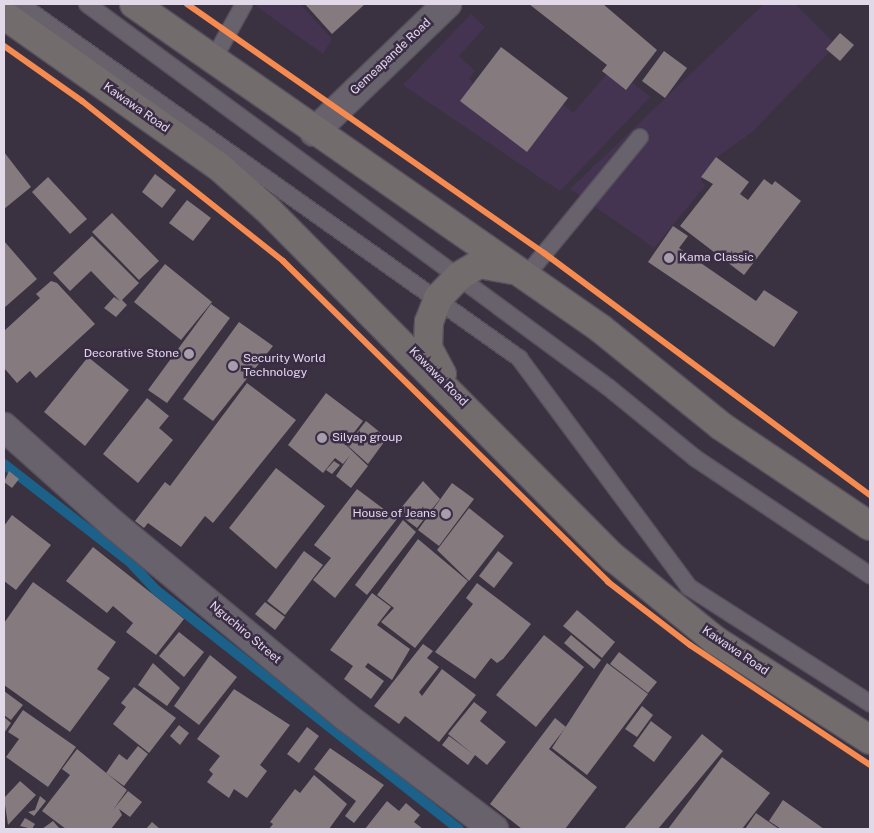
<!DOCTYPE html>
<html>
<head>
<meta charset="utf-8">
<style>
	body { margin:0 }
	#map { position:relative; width:874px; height:833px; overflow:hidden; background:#3a3240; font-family:"Public Sans",sans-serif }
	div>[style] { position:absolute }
	.built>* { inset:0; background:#443451 }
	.stream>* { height:10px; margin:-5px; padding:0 5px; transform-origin:5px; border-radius:5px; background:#1b6189 }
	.building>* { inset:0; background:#857a7e }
	.roads { filter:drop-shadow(1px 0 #57515d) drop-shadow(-1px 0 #57515d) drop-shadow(0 1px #57515d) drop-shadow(0 -1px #57515d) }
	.lane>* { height:16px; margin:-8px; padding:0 8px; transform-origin:8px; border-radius:8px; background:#67626c }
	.street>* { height:28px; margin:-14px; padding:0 14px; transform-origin:14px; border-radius:14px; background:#67626c }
	.primary>* { height:28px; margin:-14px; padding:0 14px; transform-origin:14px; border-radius:14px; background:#736c6c }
	.cycleway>* { height:6px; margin:-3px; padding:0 3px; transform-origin:3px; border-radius:3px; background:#f68b52 }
	.dots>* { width:14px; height:14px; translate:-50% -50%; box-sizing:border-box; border:2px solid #3b2c46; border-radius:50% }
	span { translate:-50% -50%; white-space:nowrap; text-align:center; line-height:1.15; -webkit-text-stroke:5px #3b2c46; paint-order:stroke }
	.street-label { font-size:12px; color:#e1d8e8 }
	.poi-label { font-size:12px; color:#e1d8e8 }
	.left { translate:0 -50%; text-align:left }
	.right { translate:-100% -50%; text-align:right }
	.frame { position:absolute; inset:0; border:5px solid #e1d8e8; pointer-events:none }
</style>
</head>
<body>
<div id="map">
	<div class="built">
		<div style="clip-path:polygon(253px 4px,300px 4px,332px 39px,323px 54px)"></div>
		<div style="clip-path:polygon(764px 4px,795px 4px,836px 45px,752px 132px,713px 160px,701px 180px,705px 186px,654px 248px,570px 189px)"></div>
		<div style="clip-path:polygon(471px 14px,485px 27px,459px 56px,475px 71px,469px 79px,525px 129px,555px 97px,573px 113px,613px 67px,650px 97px,560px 191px,403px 85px)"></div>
	</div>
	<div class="stream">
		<div style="left:4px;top:464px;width:160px;rotate:37.9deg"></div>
		<div style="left:130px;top:562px;width:38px;rotate:47deg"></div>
		<div style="left:156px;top:590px;width:386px;rotate:38.3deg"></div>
	</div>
	<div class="building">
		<div style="clip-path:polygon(305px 4px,365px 4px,332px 34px)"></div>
		<div style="clip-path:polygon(529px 4px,603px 4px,657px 50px,626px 90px,602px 71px,607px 65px)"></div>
		<div style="clip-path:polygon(840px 33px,854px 45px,840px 61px,826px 49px)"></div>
		<div style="clip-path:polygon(501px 47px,568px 98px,527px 152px,460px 101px)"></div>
		<div style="clip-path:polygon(664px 51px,687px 68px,665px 98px,642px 81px)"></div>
		<div style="clip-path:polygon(4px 152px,31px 187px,4px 209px)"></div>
		<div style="clip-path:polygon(716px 157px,749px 182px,740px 194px,748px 200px,764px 179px,772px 185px,775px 181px,801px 201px,744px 275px,680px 226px,713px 184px,701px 177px)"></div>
		<div style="clip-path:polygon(155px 174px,176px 190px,162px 208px,142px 192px)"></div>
		<div style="clip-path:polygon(48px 177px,87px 219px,70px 234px,32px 192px)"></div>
		<div style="clip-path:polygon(187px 200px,211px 218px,193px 241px,169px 223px)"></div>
		<div style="clip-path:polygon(112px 213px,159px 261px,139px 280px,92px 232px)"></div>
		<div style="clip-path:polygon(673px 226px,688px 236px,679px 248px,756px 301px,764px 290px,798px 312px,774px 347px,648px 262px)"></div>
		<div style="clip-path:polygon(92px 236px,139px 283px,122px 300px,127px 305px,116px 317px,104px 308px,114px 297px,120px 301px,91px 271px,70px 291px,53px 273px)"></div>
		<div style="clip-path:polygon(4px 241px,37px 279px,4px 308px)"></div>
		<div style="clip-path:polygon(165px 264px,212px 302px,181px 340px,134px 302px)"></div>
		<div style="clip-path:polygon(51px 281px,57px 283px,95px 324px,36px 378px,30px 371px,17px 383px,4px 368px,4px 331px,40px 298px,36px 294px)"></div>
		<div style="clip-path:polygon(211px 304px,230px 318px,167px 403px,148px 390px)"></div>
		<div style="clip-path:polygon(239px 322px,273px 346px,213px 421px,183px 399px)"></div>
		<div style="clip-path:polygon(88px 357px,129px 390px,85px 446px,44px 412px)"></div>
		<div style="clip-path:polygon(247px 383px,296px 420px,213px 523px,205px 516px,181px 547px,148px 523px,144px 528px,135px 521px,165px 482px,170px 486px)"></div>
		<div style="clip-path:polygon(326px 393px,363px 421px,345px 444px,368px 466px,351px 488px,336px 476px,350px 455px,343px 464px,335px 458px,323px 473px,288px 445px)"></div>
		<div style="clip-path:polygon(147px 398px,169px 416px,159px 428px,173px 440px,138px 483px,103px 454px)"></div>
		<div style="clip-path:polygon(366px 421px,387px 438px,368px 464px,347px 445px)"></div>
		<div style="clip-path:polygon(334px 461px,340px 465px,332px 474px,326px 470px)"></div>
		<div style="clip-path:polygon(276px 468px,325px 506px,276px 569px,229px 528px)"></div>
		<div style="clip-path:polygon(9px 471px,19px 479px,12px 488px,4px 482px)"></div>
		<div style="clip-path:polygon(423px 481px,440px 499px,417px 528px,397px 513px)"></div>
		<div style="clip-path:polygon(452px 483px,474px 499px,439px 546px,418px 530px)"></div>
		<div style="clip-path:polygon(357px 489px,397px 519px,335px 598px,313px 580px,331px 558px,314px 545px)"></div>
		<div style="clip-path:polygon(469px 508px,504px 536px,469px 581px,437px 550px)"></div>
		<div style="clip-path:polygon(12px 515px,51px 545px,16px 590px,4px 581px,4px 526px)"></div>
		<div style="clip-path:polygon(403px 520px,416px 532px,367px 595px,355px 585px)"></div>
		<div style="clip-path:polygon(418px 539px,468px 581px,415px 648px,381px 622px,394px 608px,377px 595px)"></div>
		<div style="clip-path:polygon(93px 547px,184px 619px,156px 655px,126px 632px,133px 623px,113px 606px,107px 613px,66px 581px)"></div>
		<div style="clip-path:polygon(304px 551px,323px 565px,285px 615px,267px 601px)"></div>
		<div style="clip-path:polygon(498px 551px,513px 563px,494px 588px,479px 576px)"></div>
		<div style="clip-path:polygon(33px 582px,116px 642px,97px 669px,110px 678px,70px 732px,4px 685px,4px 623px)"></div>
		<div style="clip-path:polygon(477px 583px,531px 624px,503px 659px,497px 663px,491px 658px,475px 679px,435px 652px,473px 604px,466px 598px)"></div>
		<div style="clip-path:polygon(372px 593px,391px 607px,377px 625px,410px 649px,392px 680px,368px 663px,365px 667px,384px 681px,371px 699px,344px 679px,353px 666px,330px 650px)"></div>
		<div style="clip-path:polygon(265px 602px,285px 617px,275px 630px,255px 614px)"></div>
		<div style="clip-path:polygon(577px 610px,615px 642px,602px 658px,563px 626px)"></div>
		<div style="clip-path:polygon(179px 632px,204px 652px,184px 677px,159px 656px)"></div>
		<div style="clip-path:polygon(544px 635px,584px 667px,536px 727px,496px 695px)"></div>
		<div style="clip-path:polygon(571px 635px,601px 660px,594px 669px,564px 643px)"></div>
		<div style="clip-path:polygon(423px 644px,433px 651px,427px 658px,439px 667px,419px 692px,422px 696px,442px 669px,476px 695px,439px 742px,405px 716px,399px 724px,374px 706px)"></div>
		<div style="clip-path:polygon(619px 652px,657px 682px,648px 693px,610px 664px)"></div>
		<div style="clip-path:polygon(210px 655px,237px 677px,199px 725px,174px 706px)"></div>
		<div style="clip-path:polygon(153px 663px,180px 688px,167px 706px,138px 685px)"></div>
		<div style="clip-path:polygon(607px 663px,648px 694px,587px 775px,552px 748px)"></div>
		<div style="clip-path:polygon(134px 687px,176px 718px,149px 753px,113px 724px,126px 707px,121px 703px)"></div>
		<div style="clip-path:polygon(234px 689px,290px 725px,260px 765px,267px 771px,247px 798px,234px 789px,229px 798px,207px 782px,213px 774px,209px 770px,220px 756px,197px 739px)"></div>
		<div style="clip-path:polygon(4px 691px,23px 705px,11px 720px,4px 715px)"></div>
		<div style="clip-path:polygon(474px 702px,487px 712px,480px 721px,506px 742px,487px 765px,475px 755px,468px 765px,442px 745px,449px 736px,473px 754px,448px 734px)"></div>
		<div style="clip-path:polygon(642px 706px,653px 715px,637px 737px,625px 729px)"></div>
		<div style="clip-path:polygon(23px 710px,76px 747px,48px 787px,6px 757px,19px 739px,8px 732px)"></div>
		<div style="clip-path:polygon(4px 717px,11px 723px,4px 733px)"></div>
		<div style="clip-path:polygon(555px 718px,566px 727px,549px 749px,597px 787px,565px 829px,522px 829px,490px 804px)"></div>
		<div style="clip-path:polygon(651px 721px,672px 737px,654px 762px,633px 746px)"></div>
		<div style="clip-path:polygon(179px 725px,189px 733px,180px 745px,170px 736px)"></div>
		<div style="clip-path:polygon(307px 727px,319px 736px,299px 763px,287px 754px)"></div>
		<div style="clip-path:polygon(702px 734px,723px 751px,658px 829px,624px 829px)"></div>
		<div style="clip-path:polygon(138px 746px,148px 754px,124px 786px,106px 773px,119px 754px,127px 760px)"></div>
		<div style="clip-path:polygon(330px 748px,384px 785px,354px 823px,345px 816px,356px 801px,314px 769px)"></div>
		<div style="clip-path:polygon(77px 749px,127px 790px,113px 810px,128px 791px,142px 802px,130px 817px,119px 809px,122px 815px,111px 829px,66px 829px,42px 811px,70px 775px,62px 769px)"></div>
		<div style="clip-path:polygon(722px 757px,770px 793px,742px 829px,668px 829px)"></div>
		<div style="clip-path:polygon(314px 775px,347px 804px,329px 829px,269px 829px,273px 824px,270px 822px,295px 789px,300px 793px)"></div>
		<div style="clip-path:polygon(20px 781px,36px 795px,8px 825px,4px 798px)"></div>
		<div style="clip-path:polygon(40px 796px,46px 801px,34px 816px,28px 812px,35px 810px)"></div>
		<div style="clip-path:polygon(783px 800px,824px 829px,781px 829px,769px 821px)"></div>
		<div style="clip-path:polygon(387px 801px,399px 811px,406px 803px,420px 815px,414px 822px,423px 829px,365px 829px)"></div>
		<div style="clip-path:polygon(756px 813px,779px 829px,745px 829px)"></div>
		<div style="clip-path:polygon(25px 818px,35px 824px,32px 829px,20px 826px)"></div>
		<div style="clip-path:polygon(53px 821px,60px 829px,42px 829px)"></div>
		<div style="clip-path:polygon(152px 822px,160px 829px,146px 829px)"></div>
	</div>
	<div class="roads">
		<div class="lane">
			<div style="left:20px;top:4px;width:612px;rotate:35.35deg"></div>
			<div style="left:519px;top:358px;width:285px;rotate:53.4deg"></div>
			<div style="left:689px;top:587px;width:215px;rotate:32.7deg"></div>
			<div style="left:87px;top:4px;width:647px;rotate:36.32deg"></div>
			<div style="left:608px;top:387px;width:112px;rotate:39.2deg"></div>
			<div style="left:695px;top:458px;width:211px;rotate:33.8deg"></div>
			<div style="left:213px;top:60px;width:64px;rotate:-61deg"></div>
			<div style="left:525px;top:277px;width:181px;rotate:-50.6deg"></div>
		</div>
		<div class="street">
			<div style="left:314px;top:132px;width:185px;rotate:-43.9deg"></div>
			<div style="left:4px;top:427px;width:147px;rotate:41.7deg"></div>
			<div style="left:114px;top:525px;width:300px;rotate:39.6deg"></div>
			<div style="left:345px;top:716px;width:187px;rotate:37.2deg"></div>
		</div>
		<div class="primary">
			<div style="left:134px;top:4px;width:568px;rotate:34.81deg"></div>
			<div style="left:600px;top:328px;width:156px;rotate:39deg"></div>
			<div style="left:721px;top:426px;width:179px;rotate:33.9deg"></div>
			<div style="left:4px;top:15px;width:261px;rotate:35.2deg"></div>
			<div style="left:217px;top:165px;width:65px;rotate:41.3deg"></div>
			<div style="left:266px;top:208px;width:494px;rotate:45.2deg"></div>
			<div style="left:614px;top:558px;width:130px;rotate:39.1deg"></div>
			<div style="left:715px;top:640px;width:184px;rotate:32.8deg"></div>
			<div style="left:442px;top:374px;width:30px;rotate:-118deg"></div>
			<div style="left:428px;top:348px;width:26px;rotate:-88deg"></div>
			<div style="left:429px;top:322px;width:26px;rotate:-69deg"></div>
			<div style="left:438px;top:298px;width:30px;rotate:-46deg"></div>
			<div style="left:459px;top:276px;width:23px;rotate:-31deg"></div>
			<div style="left:479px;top:264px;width:34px;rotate:10deg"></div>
		</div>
	</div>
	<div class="cycleway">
		<div style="left:187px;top:4px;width:435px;rotate:34.9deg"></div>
		<div style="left:544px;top:253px;width:406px;rotate:36.6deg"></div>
		<div style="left:4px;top:46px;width:95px;rotate:35.2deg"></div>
		<div style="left:82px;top:101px;width:257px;rotate:38.5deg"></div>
		<div style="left:283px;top:261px;width:457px;rotate:44.6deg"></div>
		<div style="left:608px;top:582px;width:103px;rotate:37.5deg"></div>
		<div style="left:690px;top:645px;width:216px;rotate:33.7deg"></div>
	</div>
	<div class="dots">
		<div style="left:669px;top:258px;background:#a79ead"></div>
		<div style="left:189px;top:354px;background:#a79ead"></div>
		<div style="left:233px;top:366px;background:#a79ead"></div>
		<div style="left:322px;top:438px;background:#a79ead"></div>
		<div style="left:446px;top:514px;background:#a79ead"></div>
	</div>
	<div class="street-label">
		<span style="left:391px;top:57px;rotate:-43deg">Gemeapande Road</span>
		<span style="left:136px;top:108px;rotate:35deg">Kawawa Road</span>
		<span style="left:438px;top:377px;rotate:45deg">Kawawa Road</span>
		<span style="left:245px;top:633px;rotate:40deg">Nguchiro Street</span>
		<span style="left:735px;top:651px;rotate:34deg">Kawawa Road</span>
	</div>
	<div class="poi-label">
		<span class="left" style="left:679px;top:258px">Kama Classic</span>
		<span class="right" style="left:179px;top:354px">Decorative Stone</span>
		<span class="left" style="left:243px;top:366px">Security World<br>Technology</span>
		<span class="left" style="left:332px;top:438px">Silyap group</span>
		<span class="right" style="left:436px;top:514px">House of Jeans</span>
	</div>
	<div class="frame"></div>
</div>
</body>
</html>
